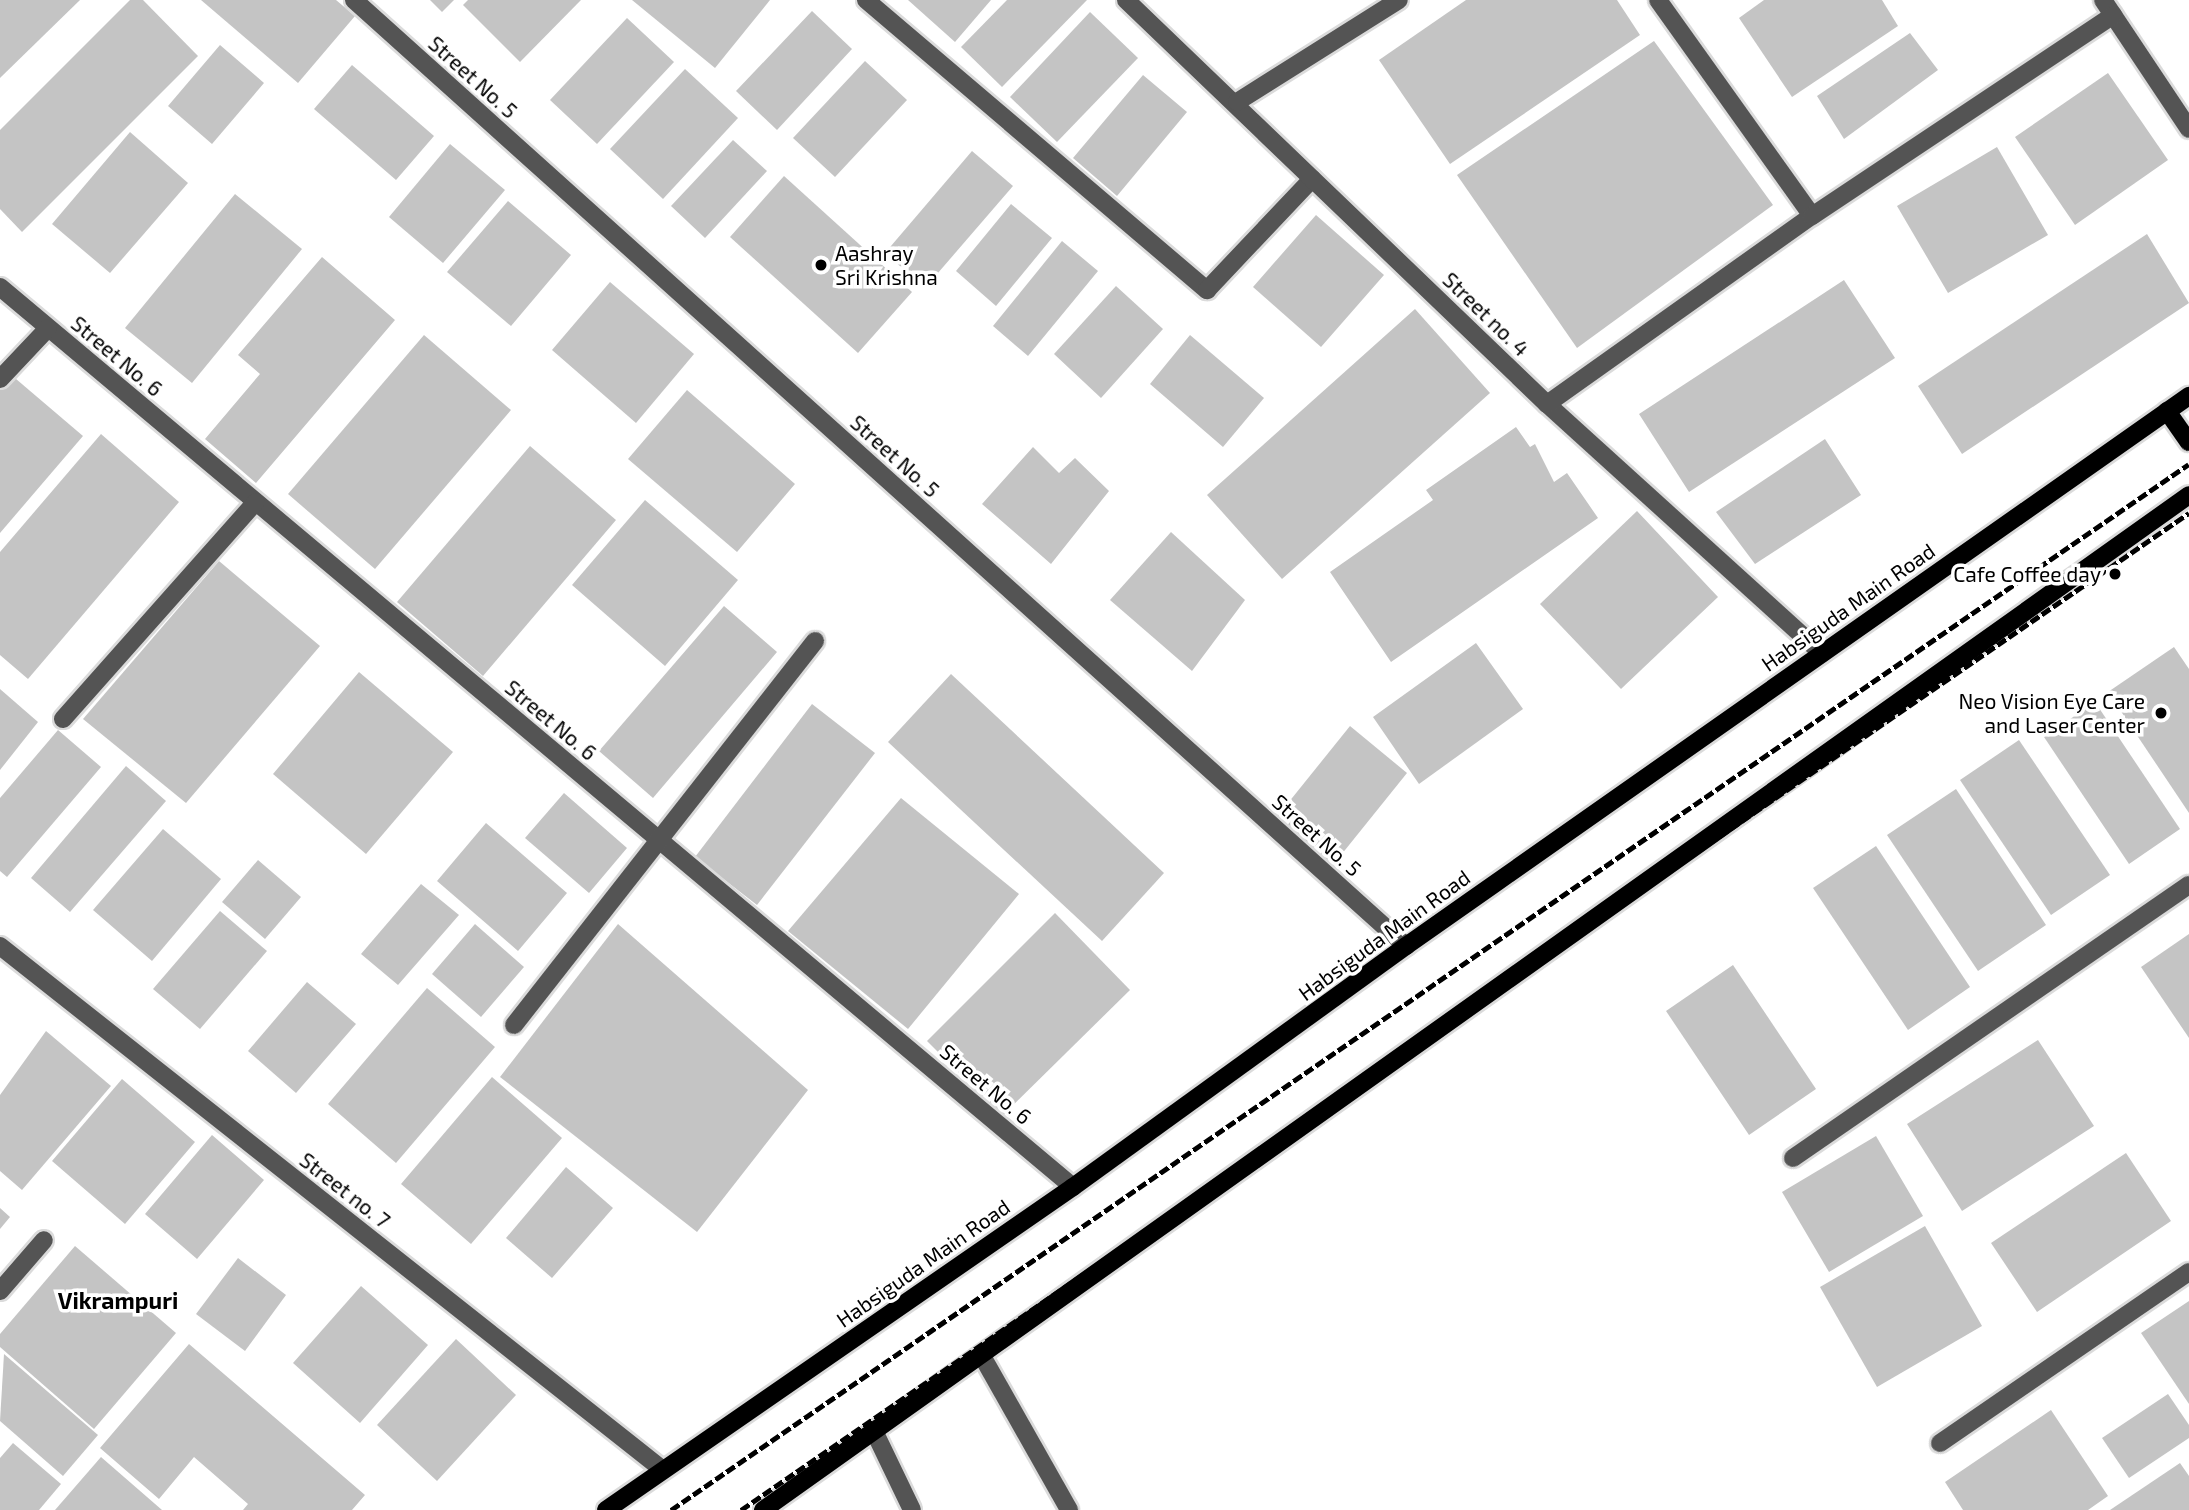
<!DOCTYPE html>
<html>
<head>
<meta charset="utf-8">
<style>
	body { margin:0 }
	#map { position:relative; width:2189px; height:1510px; overflow:hidden; background:#fff; font-family:"Exo 2",sans-serif }
	div>[style] { position:absolute }
	.building>* { inset:0; background:#c4c4c4 }
	.roads { filter:drop-shadow(2px 0 #dbdbdb) drop-shadow(-2px 0 #dbdbdb) drop-shadow(0 2px #dbdbdb) drop-shadow(0 -2px #dbdbdb) }
	.minor>* { height:18px; margin:-9px; padding:0 9px; transform-origin:9px; border-radius:9px; background:#545454 }
	.major>* { height:18px; margin:-9px; padding:0 9px; transform-origin:9px; border-radius:9px; background:#000 }
	.rail>* { height:5px; margin-top:-2.5px; transform-origin:0; background:repeating-linear-gradient(90deg,#000 0 10px,transparent 0 13.5px) }
	.dots>* { width:19px; height:19px; translate:-50% -50%; box-sizing:border-box; border:4px solid #fff; border-radius:50% }
	span { translate:-50% -50%; white-space:nowrap; text-align:center; line-height:1.15; -webkit-text-stroke:7px #fff; paint-order:stroke }
	.street-label { font-size:21px; color:#000 }
	.poi-label { font-size:21px; color:#000 }
	.left { translate:0 -50%; text-align:left }
	.right { translate:-100% -50%; text-align:right }
	.neighbourhood-label { font-size:23px; color:#000; font-weight:700 }
</style>
</head>
<body>
<div id="map">
	<div class="building">
		<div style="clip-path:polygon(0 0,80px 0,0 78px)"></div>
		<div style="clip-path:polygon(130px 0,143px 0,198px 56px,22px 232px,0 209px,0 130px)"></div>
		<div style="clip-path:polygon(201px 0,336px 0,355px 16px,298px 83px)"></div>
		<div style="clip-path:polygon(430px 0,454px 0,442px 12px)"></div>
		<div style="clip-path:polygon(468px 0,581px 0,520px 62px,463px 5px)"></div>
		<div style="clip-path:polygon(632px 0,770px 0,715px 68px)"></div>
		<div style="clip-path:polygon(908px 0,991px 0,955px 42px)"></div>
		<div style="clip-path:polygon(1007px 0,1087px 0,1002px 87px,961px 47px)"></div>
		<div style="clip-path:polygon(1466px 0,1617px 0,1640px 35px,1450px 164px,1379px 60px)"></div>
		<div style="clip-path:polygon(1764px 0,1882px 0,1898px 26px,1792px 97px,1739px 18px)"></div>
		<div style="clip-path:polygon(812px 11px,852px 49px,777px 130px,736px 91px)"></div>
		<div style="clip-path:polygon(1090px 12px,1138px 58px,1057px 142px,1010px 97px)"></div>
		<div style="clip-path:polygon(627px 18px,674px 62px,597px 144px,550px 100px)"></div>
		<div style="clip-path:polygon(1910px 33px,1938px 70px,1844px 139px,1817px 96px)"></div>
		<div style="clip-path:polygon(1654px 41px,1773px 205px,1577px 348px,1457px 175px)"></div>
		<div style="clip-path:polygon(220px 45px,264px 83px,212px 144px,168px 106px)"></div>
		<div style="clip-path:polygon(865px 61px,907px 100px,835px 177px,793px 138px)"></div>
		<div style="clip-path:polygon(352px 65px,434px 136px,396px 180px,314px 109px)"></div>
		<div style="clip-path:polygon(685px 69px,738px 118px,663px 199px,610px 149px)"></div>
		<div style="clip-path:polygon(2108px 73px,2168px 160px,2075px 225px,2015px 137px)"></div>
		<div style="clip-path:polygon(1143px 75px,1187px 112px,1117px 196px,1073px 158px)"></div>
		<div style="clip-path:polygon(130px 132px,188px 183px,110px 273px,52px 224px)"></div>
		<div style="clip-path:polygon(733px 140px,767px 171px,705px 238px,671px 206px)"></div>
		<div style="clip-path:polygon(450px 144px,505px 190px,443px 263px,389px 217px)"></div>
		<div style="clip-path:polygon(1997px 147px,2048px 235px,1948px 293px,1897px 206px)"></div>
		<div style="clip-path:polygon(972px 151px,1013px 186px,925px 288px,885px 253px)"></div>
		<div style="clip-path:polygon(784px 176px,912px 292px,858px 353px,730px 237px)"></div>
		<div style="clip-path:polygon(235px 194px,302px 249px,192px 383px,125px 328px)"></div>
		<div style="clip-path:polygon(508px 201px,571px 255px,511px 326px,447px 272px)"></div>
		<div style="clip-path:polygon(1011px 204px,1052px 238px,996px 306px,956px 271px)"></div>
		<div style="clip-path:polygon(1316px 215px,1384px 275px,1321px 347px,1253px 287px)"></div>
		<div style="clip-path:polygon(2147px 234px,2189px 303px,1962px 454px,1918px 386px)"></div>
		<div style="clip-path:polygon(1062px 241px,1098px 271px,1028px 356px,993px 326px)"></div>
		<div style="clip-path:polygon(322px 257px,395px 320px,256px 483px,205px 439px,260px 374px,238px 355px)"></div>
		<div style="clip-path:polygon(1844px 280px,1895px 358px,1689px 492px,1639px 414px)"></div>
		<div style="clip-path:polygon(610px 282px,694px 354px,636px 423px,552px 350px)"></div>
		<div style="clip-path:polygon(1116px 286px,1163px 329px,1101px 398px,1054px 354px)"></div>
		<div style="clip-path:polygon(1415px 309px,1490px 393px,1282px 579px,1207px 495px)"></div>
		<div style="clip-path:polygon(424px 335px,511px 410px,375px 569px,288px 494px)"></div>
		<div style="clip-path:polygon(1190px 335px,1264px 398px,1223px 447px,1150px 384px)"></div>
		<div style="clip-path:polygon(9px 373px,83px 436px,0 533px,0 384px)"></div>
		<div style="clip-path:polygon(687px 390px,795px 484px,737px 552px,628px 459px)"></div>
		<div style="clip-path:polygon(1516px 427px,1530px 447px,1535px 444px,1554px 482px,1567px 473px,1598px 518px,1391px 662px,1330px 572px,1433px 500px,1426px 490px)"></div>
		<div style="clip-path:polygon(101px 434px,179px 502px,28px 679px,0 655px,0 552px)"></div>
		<div style="clip-path:polygon(1825px 439px,1861px 495px,1755px 564px,1716px 512px)"></div>
		<div style="clip-path:polygon(530px 446px,616px 520px,483px 676px,397px 602px)"></div>
		<div style="clip-path:polygon(1033px 447px,1059px 473px,1075px 458px,1109px 491px,1051px 564px,982px 504px)"></div>
		<div style="clip-path:polygon(645px 500px,738px 580px,665px 666px,572px 585px)"></div>
		<div style="clip-path:polygon(1637px 511px,1718px 597px,1621px 689px,1540px 604px)"></div>
		<div style="clip-path:polygon(1171px 532px,1245px 600px,1192px 671px,1110px 600px)"></div>
		<div style="clip-path:polygon(219px 561px,320px 646px,186px 803px,83px 719px)"></div>
		<div style="clip-path:polygon(724px 606px,777px 652px,653px 798px,599px 751px)"></div>
		<div style="clip-path:polygon(1476px 643px,1523px 709px,1419px 784px,1373px 717px)"></div>
		<div style="clip-path:polygon(2174px 647px,2189px 669px,2189px 813px,2108px 692px)"></div>
		<div style="clip-path:polygon(359px 672px,453px 752px,366px 854px,273px 774px)"></div>
		<div style="clip-path:polygon(951px 674px,1164px 873px,1102px 941px,888px 742px)"></div>
		<div style="clip-path:polygon(0 689px,38px 722px,0 770px)"></div>
		<div style="clip-path:polygon(2095px 702px,2180px 829px,2129px 864px,2044px 737px)"></div>
		<div style="clip-path:polygon(812px 704px,875px 753px,757px 905px,695px 857px)"></div>
		<div style="clip-path:polygon(1350px 726px,1407px 773px,1333px 865px,1276px 818px)"></div>
		<div style="clip-path:polygon(58px 730px,101px 767px,7px 877px,0 871px,0 798px)"></div>
		<div style="clip-path:polygon(2019px 740px,2110px 875px,2051px 915px,1960px 780px)"></div>
		<div style="clip-path:polygon(126px 766px,166px 801px,70px 912px,31px 878px)"></div>
		<div style="clip-path:polygon(1956px 789px,2046px 925px,1978px 971px,1887px 835px)"></div>
		<div style="clip-path:polygon(564px 793px,627px 848px,589px 893px,525px 838px)"></div>
		<div style="clip-path:polygon(901px 798px,1019px 894px,908px 1029px,788px 931px)"></div>
		<div style="clip-path:polygon(486px 823px,567px 893px,518px 951px,437px 881px)"></div>
		<div style="clip-path:polygon(163px 829px,221px 879px,152px 961px,93px 910px)"></div>
		<div style="clip-path:polygon(1876px 846px,1970px 987px,1908px 1030px,1813px 888px)"></div>
		<div style="clip-path:polygon(258px 860px,301px 897px,265px 939px,222px 902px)"></div>
		<div style="clip-path:polygon(421px 884px,459px 915px,398px 985px,361px 954px)"></div>
		<div style="clip-path:polygon(220px 911px,267px 951px,200px 1029px,153px 989px)"></div>
		<div style="clip-path:polygon(1055px 913px,1130px 990px,1002px 1116px,927px 1041px)"></div>
		<div style="clip-path:polygon(475px 924px,524px 967px,481px 1017px,432px 974px)"></div>
		<div style="clip-path:polygon(618px 924px,808px 1090px,697px 1232px,500px 1077px)"></div>
		<div style="clip-path:polygon(2189px 934px,2189px 1038px,2141px 967px)"></div>
		<div style="clip-path:polygon(1733px 965px,1816px 1089px,1749px 1135px,1666px 1011px)"></div>
		<div style="clip-path:polygon(307px 982px,356px 1024px,296px 1093px,248px 1051px)"></div>
		<div style="clip-path:polygon(427px 988px,495px 1047px,396px 1163px,328px 1104px)"></div>
		<div style="clip-path:polygon(46px 1031px,111px 1086px,22px 1190px,0 1171px,0 1095px)"></div>
		<div style="clip-path:polygon(2038px 1040px,2094px 1126px,1962px 1211px,1907px 1124px)"></div>
		<div style="clip-path:polygon(492px 1077px,562px 1138px,471px 1244px,401px 1184px)"></div>
		<div style="clip-path:polygon(122px 1079px,195px 1142px,125px 1224px,52px 1161px)"></div>
		<div style="clip-path:polygon(212px 1135px,264px 1180px,197px 1259px,145px 1214px)"></div>
		<div style="clip-path:polygon(1876px 1136px,1923px 1216px,1829px 1272px,1782px 1192px)"></div>
		<div style="clip-path:polygon(2126px 1153px,2171px 1221px,2037px 1312px,1991px 1243px)"></div>
		<div style="clip-path:polygon(566px 1167px,613px 1208px,552px 1278px,506px 1238px)"></div>
		<div style="clip-path:polygon(0 1208px,10px 1217px,0 1229px)"></div>
		<div style="clip-path:polygon(1925px 1226px,1982px 1326px,1877px 1387px,1820px 1287px)"></div>
		<div style="clip-path:polygon(75px 1246px,176px 1333px,94px 1429px,0 1347px,0 1334px)"></div>
		<div style="clip-path:polygon(238px 1258px,286px 1295px,245px 1351px,196px 1314px)"></div>
		<div style="clip-path:polygon(361px 1286px,428px 1345px,360px 1423px,293px 1363px)"></div>
		<div style="clip-path:polygon(2189px 1301px,2189px 1404px,2141px 1333px)"></div>
		<div style="clip-path:polygon(456px 1339px,516px 1395px,437px 1481px,377px 1425px)"></div>
		<div style="clip-path:polygon(189px 1344px,365px 1495px,352px 1510px,243px 1510px,248px 1504px,194px 1457px,159px 1499px,100px 1448px)"></div>
		<div style="clip-path:polygon(4px 1354px,98px 1435px,63px 1476px,0 1421px)"></div>
		<div style="clip-path:polygon(2168px 1394px,2189px 1425px,2189px 1438px,2129px 1478px,2102px 1438px)"></div>
		<div style="clip-path:polygon(2051px 1410px,2108px 1496px,2088px 1510px,1963px 1510px,1945px 1482px)"></div>
		<div style="clip-path:polygon(13px 1443px,61px 1484px,39px 1510px,0 1510px,0 1458px)"></div>
		<div style="clip-path:polygon(101px 1457px,162px 1510px,55px 1510px)"></div>
		<div style="clip-path:polygon(2180px 1463px,2189px 1476px,2189px 1510px,2110px 1510px)"></div>
	</div>
	<div class="roads">
		<div class="minor">
			<div style="left:354px;top:0;width:1415px;rotate:41.96deg"></div>
			<div style="left:866px;top:0;width:448px;rotate:40.4deg"></div>
			<div style="left:1207px;top:290px;width:153px;rotate:-46.6deg"></div>
			<div style="left:1126px;top:0;width:583px;rotate:43.82deg"></div>
			<div style="left:1547px;top:404px;width:371px;rotate:42.2deg"></div>
			<div style="left:1658px;top:0;width:265px;rotate:54.5deg"></div>
			<div style="left:2103px;top:0;width:155px;rotate:56.3deg"></div>
			<div style="left:1237px;top:102px;width:191px;rotate:-32.2deg"></div>
			<div style="left:0;top:287px;width:1400px;rotate:39.99deg"></div>
			<div style="left:0;top:379px;width:70px;rotate:-46.7deg"></div>
			<div style="left:1547px;top:404px;width:325px;rotate:-35.4deg"></div>
			<div style="left:1812px;top:216px;width:362px;rotate:-33.7deg"></div>
			<div style="left:63px;top:719px;width:290px;rotate:-48.4deg"></div>
			<div style="left:0;top:946px;width:845px;rotate:38.32deg"></div>
			<div style="left:514px;top:1025px;width:488px;rotate:-51.9deg"></div>
			<div style="left:1793px;top:1158px;width:481px;rotate:-34.6deg"></div>
			<div style="left:0;top:1291px;width:67px;rotate:-49.2deg"></div>
			<div style="left:982px;top:1356px;width:177px;rotate:60.5deg"></div>
			<div style="left:875px;top:1433px;width:85px;rotate:64.3deg"></div>
			<div style="left:1940px;top:1443px;width:302px;rotate:-34.5deg"></div>
		</div>
		<div class="major">
			<div style="left:2167px;top:411px;width:38px;rotate:55deg"></div>
			<div style="left:606px;top:1510px;width:568px;rotate:-34.67deg"></div>
			<div style="left:1073px;top:1187px;width:411px;rotate:-35.9deg"></div>
			<div style="left:1406px;top:946px;width:957px;rotate:-35.09deg"></div>
			<div style="left:763px;top:1510px;width:1750px;rotate:-35.44deg"></div>
		</div>
	</div>
	<div class="rail">
		<div style="left:671px;top:1510px;width:1843px;rotate:-34.57deg"></div>
		<div style="left:741px;top:1510px;width:1758px;rotate:-34.55deg"></div>
	</div>
	<div class="dots">
		<div style="left:821px;top:265px;background:#000"></div>
		<div style="left:2115px;top:574px;background:#000"></div>
		<div style="left:2161px;top:713px;background:#000"></div>
	</div>
	<div class="street-label">
		<span style="left:473px;top:77px;rotate:42deg">Street No. 5</span>
		<span style="left:1486px;top:314px;rotate:44deg">Street no. 4</span>
		<span style="left:117px;top:356px;rotate:40deg">Street No. 6</span>
		<span style="left:895px;top:456px;rotate:42deg">Street No. 5</span>
		<span style="left:1848px;top:607px;rotate:-35deg">Habsiguda Main Road</span>
		<span style="left:551px;top:720px;rotate:40deg">Street No. 6</span>
		<span style="left:1317px;top:835px;rotate:42deg">Street No. 5</span>
		<span style="left:1384px;top:935px;rotate:-36deg">Habsiguda Main Road</span>
		<span style="left:986px;top:1084px;rotate:40deg">Street No. 6</span>
		<span style="left:345px;top:1190px;rotate:38deg">Street no. 7</span>
		<span style="left:923px;top:1263px;rotate:-35deg">Habsiguda Main Road</span>
	</div>
	<div class="poi-label">
		<span class="left" style="left:835px;top:265px">Aashray<br>Sri Krishna</span>
		<span class="right" style="left:2101px;top:574px">Cafe Coffee day</span>
		<span class="right" style="left:2145px;top:713px">Neo Vision Eye Care<br>and Laser Center</span>
	</div>
	<div class="neighbourhood-label">
		<span style="left:118px;top:1300px">Vikrampuri</span>
	</div>
</div>
</body>
</html>
